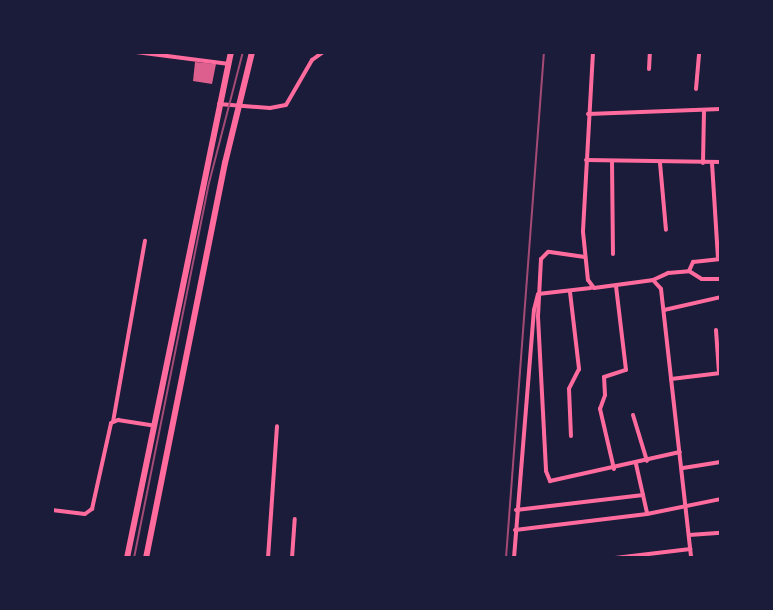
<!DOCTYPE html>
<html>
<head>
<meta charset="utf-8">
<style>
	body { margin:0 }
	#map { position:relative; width:773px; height:610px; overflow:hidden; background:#1b1b3a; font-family:"Asap Condensed",sans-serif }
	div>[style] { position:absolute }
	.building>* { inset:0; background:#dd5f8e }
	.minor>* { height:4px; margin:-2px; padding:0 2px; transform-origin:2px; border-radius:2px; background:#ff6b9d }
	.trunk>* { height:6px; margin:-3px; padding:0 3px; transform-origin:3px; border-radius:3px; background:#ff6b9d }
	.rail>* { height:2px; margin:-1px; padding:0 1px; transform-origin:1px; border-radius:1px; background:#a44b75 }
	span { translate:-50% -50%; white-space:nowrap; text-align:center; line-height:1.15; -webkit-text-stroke:6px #1b1b3a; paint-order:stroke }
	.frame { position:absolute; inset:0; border:54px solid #1b1b3a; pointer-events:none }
</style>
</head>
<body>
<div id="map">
	<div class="building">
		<div style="clip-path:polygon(195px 62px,216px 64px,212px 84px,193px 81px)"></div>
	</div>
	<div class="minor">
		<div style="left:136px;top:52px;width:94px;rotate:7.4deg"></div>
		<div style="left:593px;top:52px;width:180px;rotate:93.2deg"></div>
		<div style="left:583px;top:232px;width:48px;rotate:84.1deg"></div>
		<div style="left:588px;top:280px;width:10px;rotate:53deg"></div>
		<div style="left:594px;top:288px;width:60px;rotate:-7.7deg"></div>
		<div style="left:653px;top:280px;width:12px;rotate:48deg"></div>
		<div style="left:661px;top:289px;width:271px;rotate:83.6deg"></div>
		<div style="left:649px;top:69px;width:17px;rotate:-87deg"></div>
		<div style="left:696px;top:89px;width:37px;rotate:-85deg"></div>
		<div style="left:219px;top:104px;width:51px;rotate:4.5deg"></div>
		<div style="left:270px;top:108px;width:16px;rotate:-11deg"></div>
		<div style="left:286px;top:105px;width:52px;rotate:-60deg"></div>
		<div style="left:312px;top:60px;width:14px;rotate:-36deg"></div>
		<div style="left:588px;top:114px;width:133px;rotate:-2.2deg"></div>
		<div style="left:586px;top:160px;width:135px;rotate:0.8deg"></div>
		<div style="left:612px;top:161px;width:93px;rotate:89.4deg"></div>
		<div style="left:660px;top:163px;width:67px;rotate:84.9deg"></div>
		<div style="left:703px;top:163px;width:53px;rotate:-88.9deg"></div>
		<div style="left:712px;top:163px;width:96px;rotate:86.4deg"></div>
		<div style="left:585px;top:257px;width:37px;rotate:-172deg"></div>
		<div style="left:548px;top:252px;width:10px;rotate:135deg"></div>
		<div style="left:541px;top:259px;width:58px;rotate:93deg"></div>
		<div style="left:538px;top:317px;width:154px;rotate:87deg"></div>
		<div style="left:546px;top:471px;width:11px;rotate:68deg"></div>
		<div style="left:550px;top:481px;width:133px;rotate:-12.6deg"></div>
		<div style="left:689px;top:271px;width:10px;rotate:-66deg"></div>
		<div style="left:693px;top:262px;width:28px;rotate:-6deg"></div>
		<div style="left:653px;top:280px;width:17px;rotate:-25deg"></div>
		<div style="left:668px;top:273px;width:21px;rotate:-5deg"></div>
		<div style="left:689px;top:271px;width:15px;rotate:32deg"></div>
		<div style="left:702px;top:279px;width:19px"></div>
		<div style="left:570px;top:292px;width:78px;rotate:83.3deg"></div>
		<div style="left:579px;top:369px;width:22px;rotate:117deg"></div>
		<div style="left:569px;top:389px;width:47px;rotate:87.6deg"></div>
		<div style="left:664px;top:310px;width:58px;rotate:-12.8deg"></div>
		<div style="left:716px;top:330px;width:43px;rotate:86deg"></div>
		<div style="left:671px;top:379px;width:50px;rotate:-6.8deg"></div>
		<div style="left:633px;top:415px;width:48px;rotate:73.1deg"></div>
		<div style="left:113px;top:422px;width:184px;rotate:-80deg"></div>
		<div style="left:636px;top:464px;width:50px;rotate:77.3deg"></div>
		<div style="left:683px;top:468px;width:38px;rotate:-9deg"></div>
		<div style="left:614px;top:469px;width:62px;rotate:-103.1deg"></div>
		<div style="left:600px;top:409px;width:15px;rotate:-70deg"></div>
		<div style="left:605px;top:395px;width:18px;rotate:-93deg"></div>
		<div style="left:604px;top:377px;width:23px;rotate:-18deg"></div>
		<div style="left:626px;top:370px;width:85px;rotate:-96.8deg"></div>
		<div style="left:52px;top:510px;width:33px;rotate:7deg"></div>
		<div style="left:85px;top:514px;width:9px;rotate:-36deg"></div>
		<div style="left:92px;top:509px;width:88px;rotate:-77.5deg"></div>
		<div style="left:111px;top:423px;width:8px;rotate:-23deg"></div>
		<div style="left:118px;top:420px;width:37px;rotate:9deg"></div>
		<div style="left:516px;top:510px;width:128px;rotate:-6.7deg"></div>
		<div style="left:515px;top:530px;width:133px;rotate:-6.9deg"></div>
		<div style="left:647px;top:514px;width:76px;rotate:-11.5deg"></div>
		<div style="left:689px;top:535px;width:32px;rotate:-4deg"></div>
		<div style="left:268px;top:558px;width:132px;rotate:-86.1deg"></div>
		<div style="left:292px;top:558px;width:39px;rotate:-86deg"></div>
		<div style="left:514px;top:558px;width:249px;rotate:-85.4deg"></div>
		<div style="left:534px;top:310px;width:16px;rotate:-76deg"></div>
		<div style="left:538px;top:294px;width:53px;rotate:-6.5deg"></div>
		<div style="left:615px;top:558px;width:76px;rotate:-6.8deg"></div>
	</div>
	<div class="trunk">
		<div style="left:127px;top:558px;width:517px;rotate:-78.39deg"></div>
		<div style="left:146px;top:558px;width:403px;rotate:-78.7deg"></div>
		<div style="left:225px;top:163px;width:114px;rotate:-76.3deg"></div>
	</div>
	<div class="rail">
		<div style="left:134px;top:558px;width:382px;rotate:-78.7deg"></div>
		<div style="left:209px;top:183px;width:135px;rotate:-75.5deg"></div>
		<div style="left:506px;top:558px;width:507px;rotate:-85.71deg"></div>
	</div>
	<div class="frame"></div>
</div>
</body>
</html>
